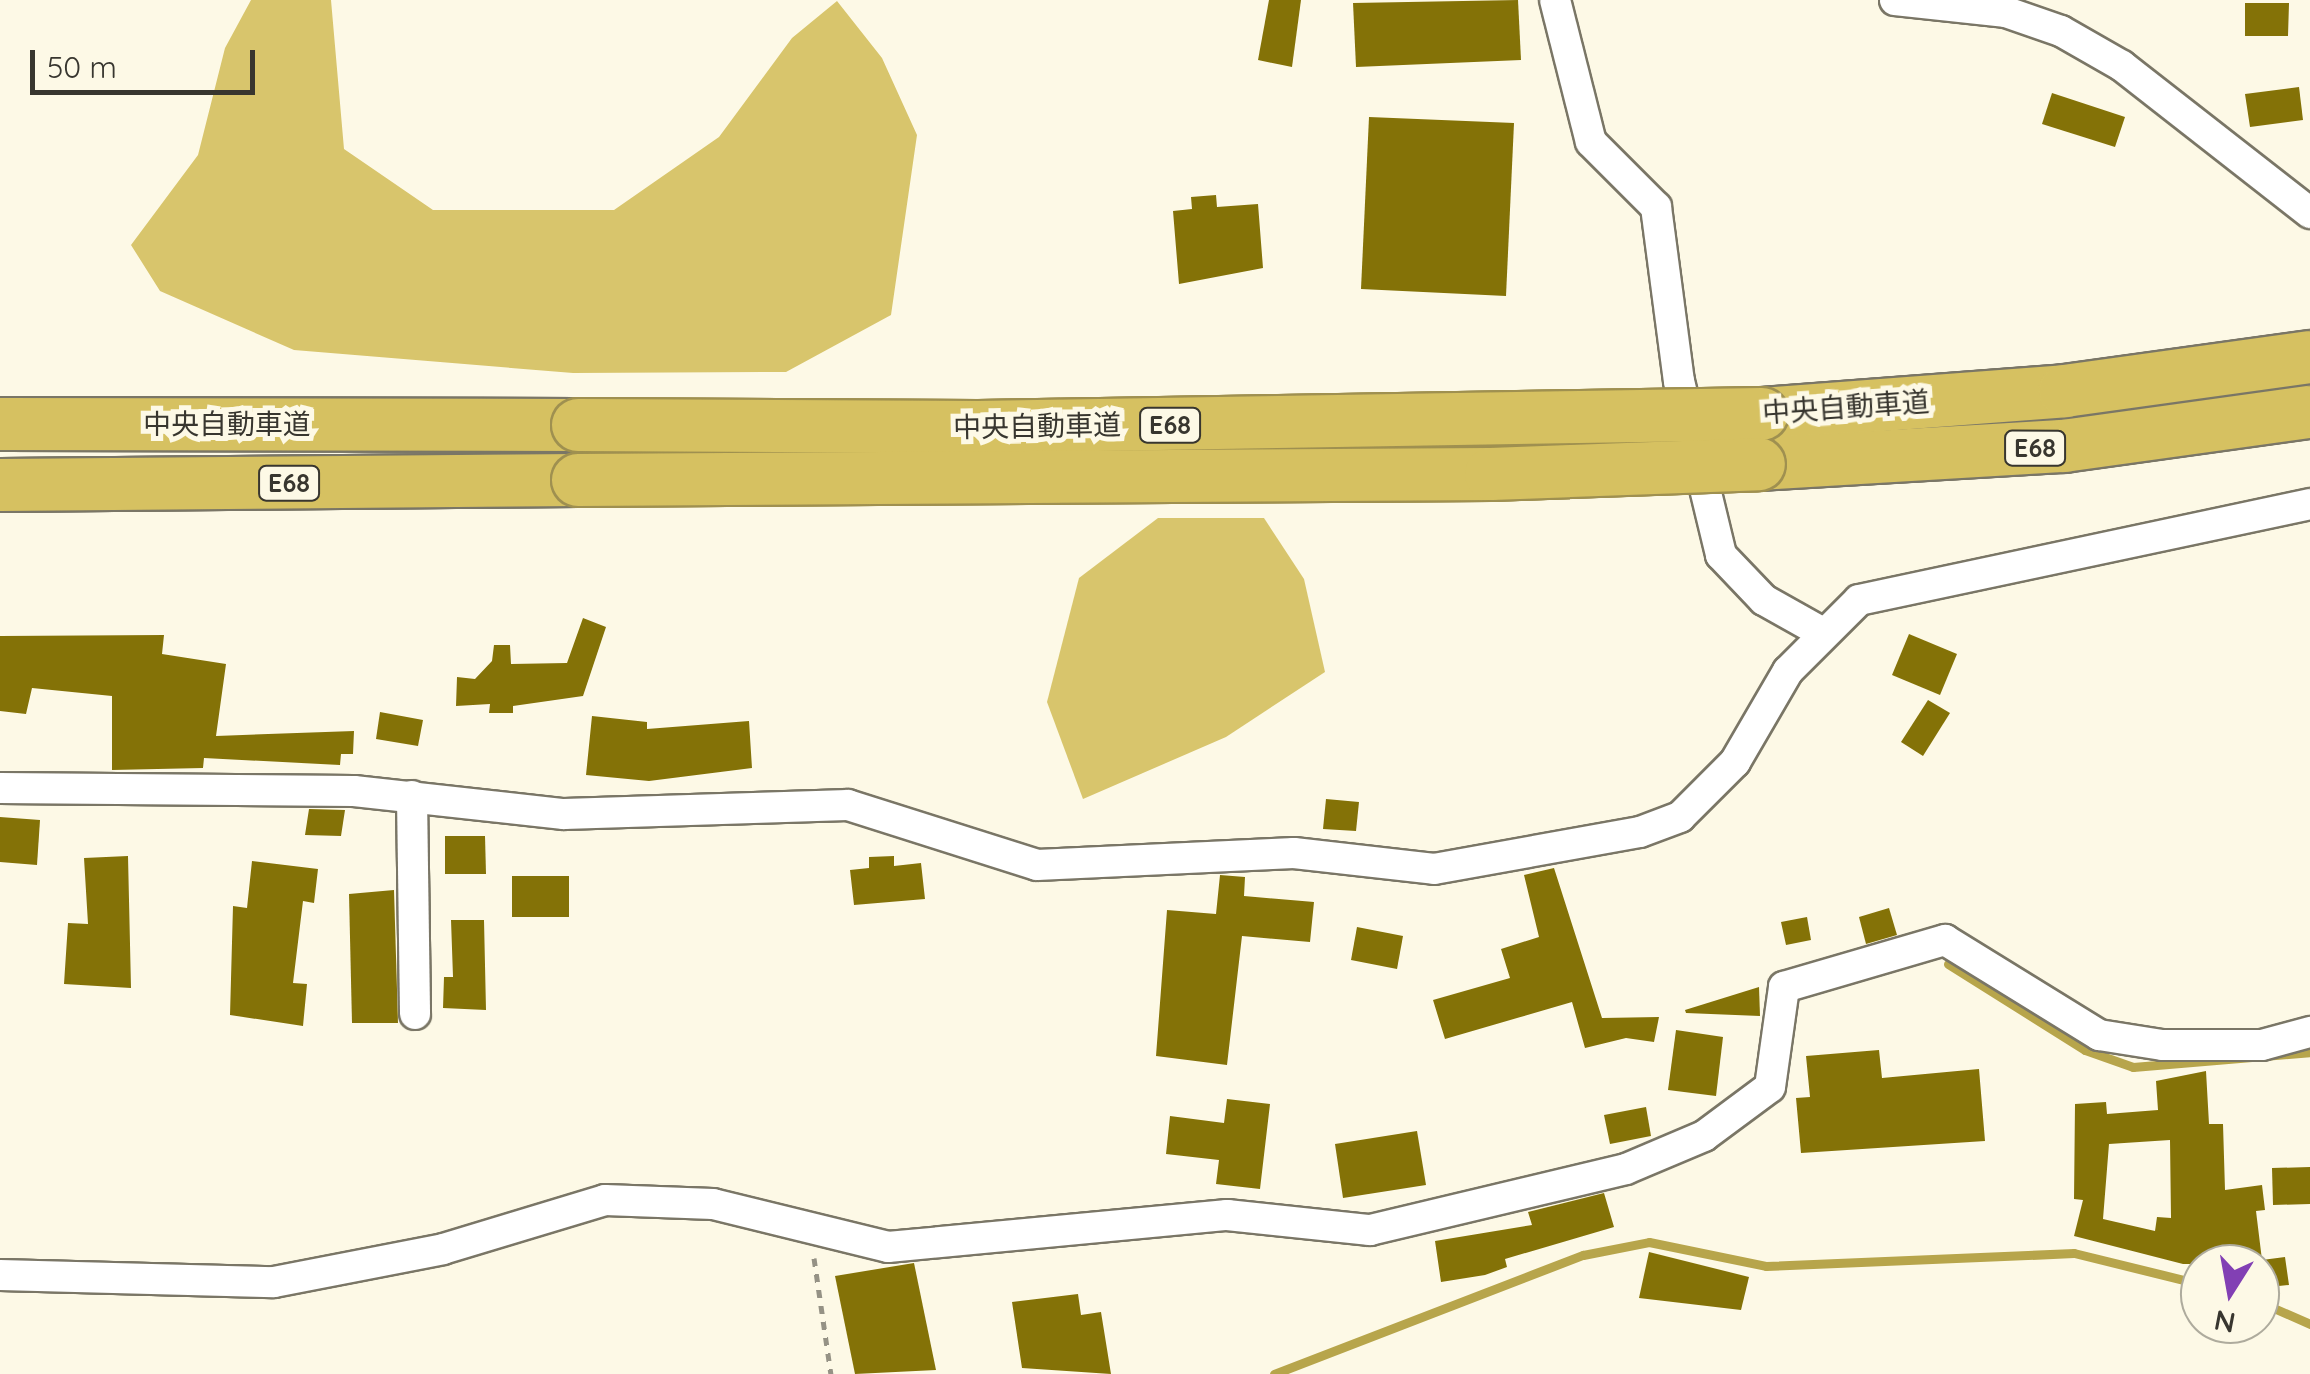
<!DOCTYPE html>
<html>
<head>
<meta charset="utf-8">
<style>
	body { margin:0 }
	#map { position:relative; width:2310px; height:1374px; overflow:hidden; background:#fdf9e6; font-family:Quicksand,"Noto Sans JP",sans-serif }
	div>[style] { position:absolute }
	.forest>* { inset:0; background:#d8c56c }
	.stream>* { height:9px; margin:-4.5px; padding:0 4.5px; transform-origin:4.5px; border-radius:4.5px; background:#b7a54b }
	.building>* { inset:0; background:#847207 }
	.path>* { height:5px; margin-top:-2.5px; transform-origin:0; background:repeating-linear-gradient(90deg,#959285 0 8px,transparent 0 16px) }
	.roads { filter:drop-shadow(2px 0 #7a7666) drop-shadow(-2px 0 #7a7666) drop-shadow(0 2px #7a7666) drop-shadow(0 -2px #7a7666) }
	.minor>* { height:30px; margin:-15px; padding:0 15px; transform-origin:15px; border-radius:15px; background:#fff }
	.motorway>* { height:52px; margin:-26px; padding:0 26px; transform-origin:26px; border-radius:26px; background:#d6c161 }
	.bridges { filter:drop-shadow(2px 0 #9f9050) drop-shadow(-2px 0 #9f9050) drop-shadow(0 2px #9f9050) drop-shadow(0 -2px #9f9050) }
	.motorway-bridge>* { height:52px; margin:-26px; padding:0 26px; transform-origin:26px; border-radius:26px; background:#d6c161 }
	span { translate:-50% -50%; white-space:nowrap; text-align:center; line-height:1.15; -webkit-text-stroke:10px #fdf9e6; paint-order:stroke }
	.shield-label span { padding:2px 8px; background:#fdf9e6; border:2px solid; border-radius:8px; -webkit-text-stroke-width:0 }
	.shield-label { font-size:25px; color:#38362f; font-weight:700 }
	.street-label { font-size:28px; color:#38362f }
	.north { position:absolute; left:2180px; top:1244px; width:100px; height:100px; box-sizing:border-box; background:#fdf9e6; border:2px solid #aeab9d; border-radius:50%; rotate:191deg; font-size:28px; font-weight:700; line-height:40px; text-align:center; color:#38362f }
	.north::after { content:''; display:block; margin:auto; width:35px; height:45px; background:#8240b4; clip-path:polygon(50% 0,100% 100%,50% 72%,0 100%) }
	.scale { position:absolute; left:30px; top:50px; width:225px; height:45px; box-sizing:border-box; border:5px solid #38362f; border-top:0; padding-left:12px; font-size:30px; line-height:35px; white-space:nowrap; color:#38362f; -webkit-text-stroke:8px #fdf9e6; paint-order:stroke }
</style>
</head>
<body>
<div id="map">
	<div class="forest">
		<div style="clip-path:polygon(251px 0,331px 0,344px 149px,433px 210px,614px 210px,719px 137px,792px 38px,837px 1px,882px 58px,917px 135px,891px 315px,786px 372px,573px 373px,294px 350px,160px 291px,131px 245px,198px 155px,225px 48px)"></div>
		<div style="clip-path:polygon(1158px 518px,1264px 518px,1304px 579px,1325px 672px,1226px 737px,1083px 799px,1047px 702px,1079px 578px)"></div>
	</div>
	<div class="stream">
		<div style="left:1948px;top:964px;width:162px;rotate:32.1deg"></div>
		<div style="left:2085px;top:1050px;width:51px;rotate:19.5deg"></div>
		<div style="left:2133px;top:1067px;width:178px;rotate:-4.8deg"></div>
		<div style="left:2260px;top:1302px;width:55px;rotate:23.7deg"></div>
		<div style="left:1274px;top:1374px;width:331px;rotate:-21.1deg"></div>
		<div style="left:1583px;top:1255px;width:67px;rotate:-11.1deg"></div>
		<div style="left:1649px;top:1242px;width:119px;rotate:11.6deg"></div>
		<div style="left:1766px;top:1266px;width:308px;rotate:-2.4deg"></div>
		<div style="left:2074px;top:1253px;width:130px;rotate:13.8deg"></div>
	</div>
	<div class="building">
		<div style="clip-path:polygon(1269px 0,1301px 0,1292px 67px,1258px 60px)"></div>
		<div style="clip-path:polygon(1518px 0,1521px 60px,1356px 67px,1353px 3px)"></div>
		<div style="clip-path:polygon(2245px 3px,2289px 3px,2288px 36px,2245px 36px)"></div>
		<div style="clip-path:polygon(2299px 87px,2303px 120px,2250px 127px,2245px 94px)"></div>
		<div style="clip-path:polygon(2052px 93px,2125px 117px,2115px 147px,2042px 124px)"></div>
		<div style="clip-path:polygon(1369px 117px,1514px 123px,1506px 296px,1361px 289px)"></div>
		<div style="clip-path:polygon(1216px 195px,1217px 207px,1258px 204px,1263px 268px,1179px 284px,1173px 211px,1192px 209px,1191px 197px)"></div>
		<div style="clip-path:polygon(583px 618px,606px 627px,583px 696px,513px 706px,513px 713px,489px 713px,490px 704px,456px 706px,457px 677px,475px 679px,492px 661px,494px 645px,510px 645px,511px 664px,567px 663px)"></div>
		<div style="clip-path:polygon(1909px 634px,1957px 654px,1940px 695px,1892px 675px)"></div>
		<div style="clip-path:polygon(164px 635px,162px 654px,226px 664px,216px 736px,354px 731px,353px 754px,341px 754px,340px 765px,204px 758px,203px 768px,112px 770px,112px 696px,32px 688px,26px 714px,0 711px,0 636px)"></div>
		<div style="clip-path:polygon(1928px 700px,1950px 713px,1923px 756px,1901px 742px)"></div>
		<div style="clip-path:polygon(380px 712px,423px 720px,418px 746px,376px 739px)"></div>
		<div style="clip-path:polygon(592px 716px,647px 722px,647px 729px,749px 721px,752px 768px,649px 781px,586px 775px)"></div>
		<div style="clip-path:polygon(1326px 799px,1359px 802px,1356px 831px,1323px 829px)"></div>
		<div style="clip-path:polygon(309px 809px,345px 810px,341px 836px,305px 835px)"></div>
		<div style="clip-path:polygon(0 817px,40px 820px,37px 865px,0 862px)"></div>
		<div style="clip-path:polygon(445px 836px,485px 836px,486px 874px,445px 874px)"></div>
		<div style="clip-path:polygon(128px 856px,131px 988px,64px 984px,68px 923px,88px 924px,84px 858px)"></div>
		<div style="clip-path:polygon(894px 856px,894px 866px,921px 863px,925px 899px,854px 905px,850px 870px,869px 868px,869px 857px)"></div>
		<div style="clip-path:polygon(252px 861px,318px 869px,314px 903px,303px 901px,293px 983px,307px 984px,303px 1026px,230px 1015px,233px 906px,247px 908px)"></div>
		<div style="clip-path:polygon(1554px 868px,1602px 1018px,1659px 1017px,1654px 1042px,1626px 1038px,1585px 1048px,1572px 1002px,1445px 1039px,1433px 1000px,1510px 978px,1501px 949px,1539px 937px,1524px 875px)"></div>
		<div style="clip-path:polygon(1220px 875px,1245px 877px,1244px 896px,1314px 902px,1310px 942px,1242px 936px,1227px 1065px,1156px 1056px,1167px 910px,1216px 914px)"></div>
		<div style="clip-path:polygon(512px 876px,569px 876px,569px 917px,512px 917px)"></div>
		<div style="clip-path:polygon(394px 890px,398px 1023px,352px 1023px,349px 894px)"></div>
		<div style="clip-path:polygon(1889px 908px,1897px 935px,1866px 944px,1859px 917px)"></div>
		<div style="clip-path:polygon(1807px 917px,1811px 940px,1786px 945px,1781px 922px)"></div>
		<div style="clip-path:polygon(451px 920px,484px 920px,486px 1010px,443px 1008px,444px 977px,453px 977px)"></div>
		<div style="clip-path:polygon(1357px 927px,1403px 936px,1397px 969px,1351px 960px)"></div>
		<div style="clip-path:polygon(1759px 987px,1760px 1016px,1686px 1013px,1685px 1010px)"></div>
		<div style="clip-path:polygon(1676px 1030px,1723px 1037px,1716px 1096px,1668px 1090px)"></div>
		<div style="clip-path:polygon(1879px 1050px,1882px 1078px,1979px 1069px,1985px 1141px,1801px 1153px,1796px 1098px,1810px 1097px,1806px 1056px)"></div>
		<div style="clip-path:polygon(evenodd,2206px 1071px,2209px 1124px,2223px 1124px,2225px 1190px,2262px 1185px,2265px 1210px,2256px 1211px,2262px 1260px,2285px 1257px,2289px 1285px,2260px 1288px,2260px 1264px,2183px 1264px,2074px 1236px,2083px 1200px,2074px 1199px,2075px 1104px,2106px 1102px,2107px 1114px,2158px 1110px,2156px 1081px,2206px 1071px,2170px 1140px,2171px 1218px,2157px 1217px,2155px 1231px,2103px 1219px,2109px 1144px,2170px 1140px)"></div>
		<div style="clip-path:polygon(1227px 1099px,1270px 1104px,1260px 1189px,1216px 1184px,1219px 1160px,1166px 1154px,1170px 1116px,1224px 1123px)"></div>
		<div style="clip-path:polygon(1646px 1107px,1651px 1136px,1610px 1144px,1604px 1115px)"></div>
		<div style="clip-path:polygon(1417px 1131px,1426px 1185px,1343px 1198px,1335px 1144px)"></div>
		<div style="clip-path:polygon(2310px 1167px,2310px 1204px,2273px 1205px,2272px 1168px)"></div>
		<div style="clip-path:polygon(1604px 1193px,1614px 1227px,1505px 1259px,1507px 1267px,1485px 1275px,1441px 1282px,1435px 1241px,1532px 1225px,1528px 1212px)"></div>
		<div style="clip-path:polygon(1649px 1252px,1749px 1277px,1741px 1310px,1639px 1298px)"></div>
		<div style="clip-path:polygon(914px 1263px,936px 1370px,855px 1374px,835px 1276px)"></div>
		<div style="clip-path:polygon(1078px 1294px,1081px 1315px,1101px 1312px,1111px 1374px,1022px 1368px,1012px 1302px)"></div>
	</div>
	<div class="path">
		<div style="left:814px;top:1258px;width:117px;rotate:81.7deg"></div>
	</div>
	<div class="roads">
		<div class="minor">
			<div style="left:1555px;top:0;width:146px;rotate:75.8deg"></div>
			<div style="left:1591px;top:142px;width:92px;rotate:45deg"></div>
			<div style="left:1656px;top:207px;width:176px;rotate:82.5deg"></div>
			<div style="left:1679px;top:381px;width:179px;rotate:76.4deg"></div>
			<div style="left:1721px;top:555px;width:62px;rotate:46.3deg"></div>
			<div style="left:1764px;top:600px;width:65px;rotate:29.3deg"></div>
			<div style="left:1895px;top:0;width:112px;rotate:6.2deg"></div>
			<div style="left:2006px;top:12px;width:58px;rotate:19.1deg"></div>
			<div style="left:2061px;top:31px;width:70px;rotate:29.8deg"></div>
			<div style="left:2122px;top:66px;width:239px;rotate:38deg"></div>
			<div style="left:0;top:788px;width:354px;rotate:0.5deg"></div>
			<div style="left:354px;top:791px;width:211px;rotate:6.3deg"></div>
			<div style="left:564px;top:814px;width:284px;rotate:-1.8deg"></div>
			<div style="left:848px;top:805px;width:198px;rotate:17.6deg"></div>
			<div style="left:1037px;top:865px;width:257px;rotate:-2.7deg"></div>
			<div style="left:1294px;top:853px;width:141px;rotate:6.5deg"></div>
			<div style="left:1434px;top:869px;width:209px;rotate:-10.2deg"></div>
			<div style="left:1640px;top:832px;width:43px;rotate:-20.6deg"></div>
			<div style="left:1680px;top:817px;width:78px;rotate:-45deg"></div>
			<div style="left:1735px;top:762px;width:105px;rotate:-59.8deg"></div>
			<div style="left:1788px;top:671px;width:100px;rotate:-45deg"></div>
			<div style="left:1859px;top:600px;width:461px;rotate:-12deg"></div>
			<div style="left:412px;top:796px;width:218px;rotate:89.2deg"></div>
			<div style="left:0;top:1275px;width:274px;rotate:1.5deg"></div>
			<div style="left:274px;top:1282px;width:172px;rotate:-11deg"></div>
			<div style="left:443px;top:1249px;width:169px;rotate:-16.8deg"></div>
			<div style="left:605px;top:1200px;width:108px;rotate:2.1deg"></div>
			<div style="left:713px;top:1204px;width:180px;rotate:13.8deg"></div>
			<div style="left:888px;top:1247px;width:341px;rotate:-5.4deg"></div>
			<div style="left:1227px;top:1215px;width:144px;rotate:6deg"></div>
			<div style="left:1370px;top:1230px;width:263px;rotate:-13.4deg"></div>
			<div style="left:1626px;top:1169px;width:85px;rotate:-22.9deg"></div>
			<div style="left:1704px;top:1136px;width:82px;rotate:-36.6deg"></div>
			<div style="left:1770px;top:1087px;width:101px;rotate:-82deg"></div>
			<div style="left:1784px;top:987px;width:168px;rotate:-16.3deg"></div>
			<div style="left:1945px;top:940px;width:181px;rotate:31.7deg"></div>
			<div style="left:2099px;top:1035px;width:64px;rotate:9deg"></div>
			<div style="left:2162px;top:1045px;width:100px"></div>
			<div style="left:2262px;top:1045px;width:50px;rotate:-15.2deg"></div>
		</div>
		<div class="motorway">
			<div style="left:1762px;top:414px;width:304px;rotate:-4.3deg"></div>
			<div style="left:2065px;top:391px;width:247px;rotate:-7.9deg"></div>
			<div style="left:0;top:424px;width:578px;rotate:0.1deg"></div>
			<div style="left:1759px;top:464px;width:306px;rotate:-3.4deg"></div>
			<div style="left:2064px;top:446px;width:248px;rotate:-7.9deg"></div>
			<div style="left:0;top:485px;width:578px;rotate:-0.5deg"></div>
		</div>
	</div>
	<div class="bridges">
		<div class="motorway-bridge">
			<div style="left:578px;top:425px;width:400px;rotate:0.3deg"></div>
			<div style="left:978px;top:427px;width:784px;rotate:-0.95deg"></div>
			<div style="left:578px;top:480px;width:913px;rotate:-0.38deg"></div>
			<div style="left:1491px;top:474px;width:268px;rotate:-2.1deg"></div>
		</div>
	</div>
	<div class="shield-label">
		<span style="left:1170px;top:425px">E68</span>
		<span style="left:2035px;top:448px">E68</span>
		<span style="left:289px;top:483px">E68</span>
	</div>
	<div class="street-label">
		<span style="left:1846px;top:407px;rotate:-4deg">中央自動車道</span>
		<span style="left:227px;top:424px">中央自動車道</span>
		<span style="left:1037px;top:426px;rotate:-1deg">中央自動車道</span>
	</div>
	<div class="north">N</div>
	<div class="scale">50 m</div>
</div>
</body>
</html>
